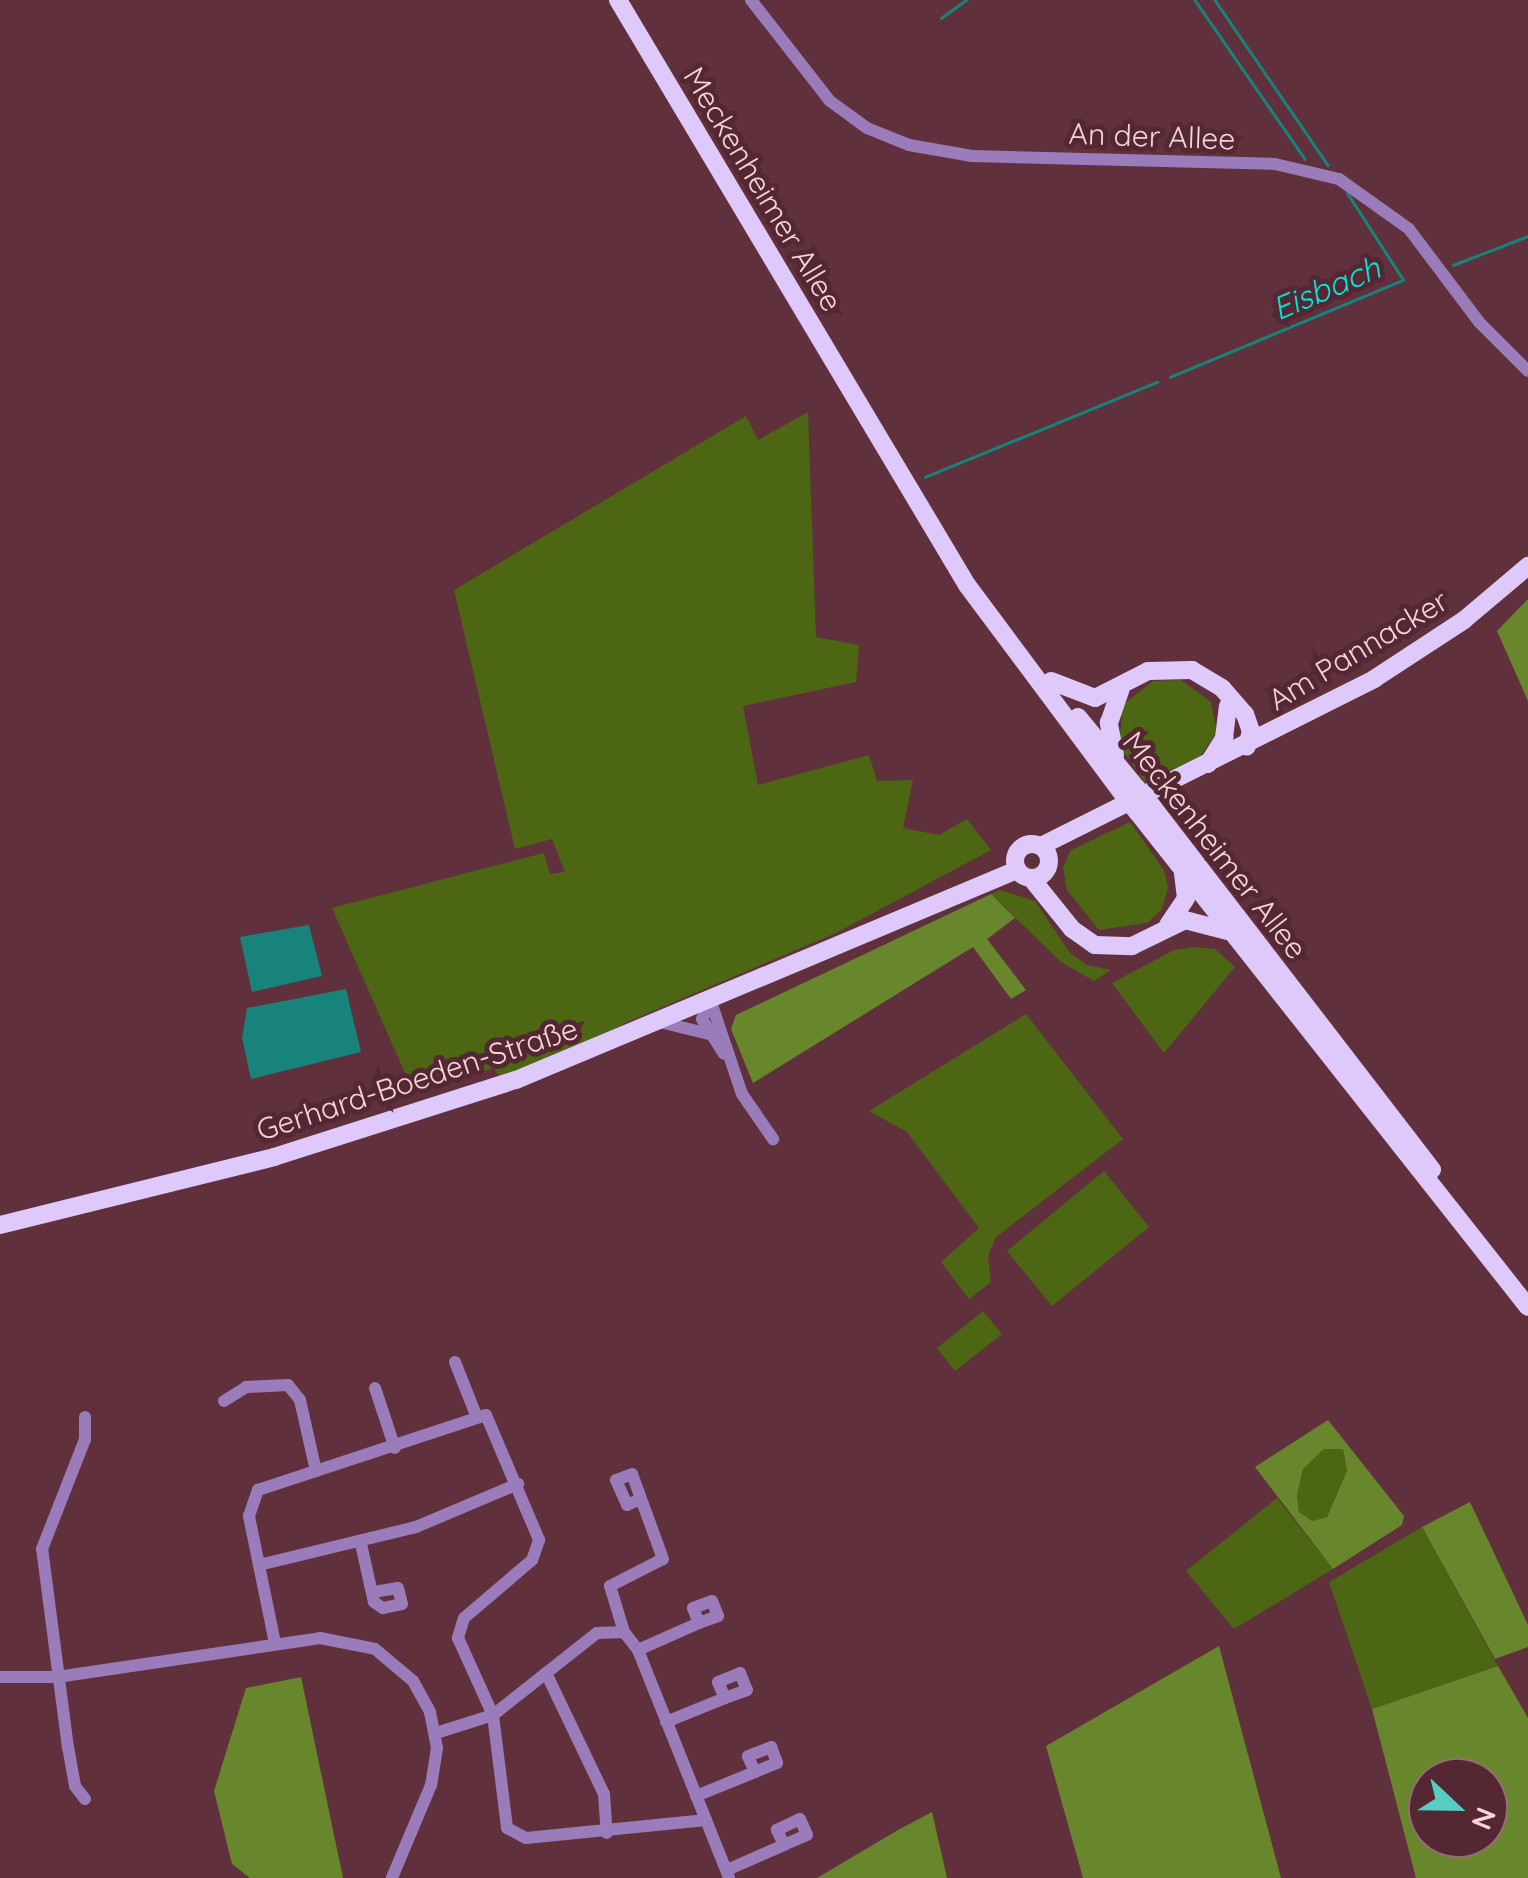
<!DOCTYPE html>
<html>
<head>
<meta charset="utf-8">
<style>
	body { margin:0 }
	#map { position:relative; width:1528px; height:1878px; overflow:hidden; background:#60313c; font-family:Quicksand,sans-serif }
	div>[style] { position:absolute }
	.green>* { inset:0; background:#4c6613 }
	.forest>* { inset:0; background:#68872d }
	.water>* { inset:0; background:#17837a }
	.stream>* { height:2.5px; margin:-1.25px; padding:0 1.25px; transform-origin:1.25px; border-radius:1.25px; background:#17837a }
	.minor>* { height:12px; margin:-6px; padding:0 6px; transform-origin:6px; border-radius:6px; background:#997cb9 }
	.major>* { height:18px; margin:-9px; padding:0 9px; transform-origin:9px; border-radius:9px; background:#dfc8fa }
	.major>.ring { margin:-9px; padding:0; box-sizing:content-box; background:none; border:18px solid #dfc8fa; border-radius:50% }
	.major-bridge>* { height:18px; margin:-9px; padding:0 9px; transform-origin:9px; border-radius:9px; background:#dfc8fa }
	span { translate:-50% -50%; white-space:nowrap; text-align:center; line-height:1.15; -webkit-text-stroke:10px #542732; paint-order:stroke }
	.street-label { font-size:30px; color:#f3d5da }
	.water-label { font-size:32px; color:#00e7d7; font-style:italic }
	.north { position:absolute; left:1408px; top:1758px; width:100px; height:100px; box-sizing:border-box; background:#542732; border:2px solid #946d75; border-radius:50%; rotate:112deg; font-size:28px; font-weight:700; line-height:40px; text-align:center; color:#f3d5da }
	.north::after { content:''; display:block; margin:auto; width:35px; height:45px; background:#57cec2; clip-path:polygon(50% 0,100% 100%,50% 72%,0 100%) }
</style>
</head>
<body>
<div id="map">
	<div class="green">
		<div style="clip-path:polygon(808px 412px,816px 637px,859px 645px,856px 682px,743px 706px,758px 785px,869px 755px,877px 781px,913px 780px,903px 828px,939px 835px,967px 819px,991px 850px,836px 933px,625px 1023px,586px 1047px,499px 1076px,494px 1068px,413px 1091px,332px 908px,544px 853px,550px 874px,565px 872px,552px 839px,515px 849px,454px 590px,746px 416px,758px 440px)"></div>
		<div style="clip-path:polygon(1181px 680px,1211px 702px,1217px 732px,1199px 758px,1145px 782px,1119px 745px,1123px 705px,1153px 681px)"></div>
		<div style="clip-path:polygon(1130px 822px,1164px 870px,1168px 888px,1162px 909px,1147px 923px,1099px 930px,1067px 890px,1063px 867px,1071px 850px)"></div>
		<div style="clip-path:polygon(1000px 890px,1035px 901px,1070px 953px,1087px 965px,1111px 970px,1094px 981px,1061px 962px,991px 894px)"></div>
		<div style="clip-path:polygon(1194px 947px,1215px 949px,1235px 967px,1164px 1053px,1112px 983px,1174px 950px)"></div>
		<div style="clip-path:polygon(1026px 1014px,1123px 1139px,996px 1237px,988px 1256px,991px 1282px,969px 1299px,941px 1262px,979px 1228px,907px 1132px,869px 1111px)"></div>
		<div style="clip-path:polygon(1104px 1171px,1149px 1227px,1052px 1306px,1007px 1251px)"></div>
		<div style="clip-path:polygon(983px 1311px,1002px 1334px,955px 1371px,937px 1348px)"></div>
		<div style="clip-path:polygon(1324px 1449px,1343px 1449px,1347px 1471px,1327px 1517px,1312px 1521px,1299px 1512px,1297px 1496px,1303px 1469px)"></div>
		<div style="clip-path:polygon(1277px 1498px,1333px 1569px,1234px 1629px,1186px 1571px)"></div>
		<div style="clip-path:polygon(1422px 1527px,1498px 1666px,1372px 1709px,1329px 1582px)"></div>
	</div>
	<div class="forest">
		<div style="clip-path:polygon(1528px 599px,1528px 701px,1497px 631px)"></div>
		<div style="clip-path:polygon(991px 894px,1015px 918px,987px 939px,1026px 990px,1011px 999px,973px 947px,753px 1083px,731px 1029px,736px 1015px)"></div>
		<div style="clip-path:polygon(evenodd,1328px 1420px,1404px 1516px,1402px 1525px,1333px 1569px,1255px 1467px,1328px 1420px,1324px 1449px,1343px 1449px,1347px 1471px,1327px 1517px,1312px 1521px,1299px 1512px,1297px 1496px,1303px 1469px,1324px 1449px)"></div>
		<div style="clip-path:polygon(1470px 1502px,1528px 1625px,1528px 1647px,1495px 1659px,1422px 1527px)"></div>
		<div style="clip-path:polygon(1219px 1646px,1281px 1878px,1083px 1878px,1046px 1746px)"></div>
		<div style="clip-path:polygon(evenodd,1498px 1666px,1528px 1718px,1528px 1878px,1416px 1878px,1372px 1709px,1498px 1666px,1428px 1778px,1488px 1778px,1488px 1838px,1428px 1838px,1428px 1778px)"></div>
		<div style="clip-path:polygon(301px 1677px,343px 1878px,250px 1878px,232px 1864px,214px 1791px,246px 1688px)"></div>
		<div style="clip-path:polygon(932px 1812px,947px 1878px,817px 1878px,898px 1830px)"></div>
	</div>
	<div class="water">
		<div style="clip-path:polygon(309px 925px,322px 976px,252px 992px,240px 937px)"></div>
		<div style="clip-path:polygon(346px 989px,361px 1052px,251px 1079px,242px 1038px,247px 1008px)"></div>
	</div>
	<div class="stream">
		<div style="left:1195px;top:0;width:193px;rotate:55.3deg"></div>
		<div style="left:1215px;top:0;width:200px;rotate:55.6deg"></div>
		<div style="left:941px;top:18px;width:31px;rotate:-36deg"></div>
		<div style="left:1453px;top:265px;width:80px;rotate:-21.1deg"></div>
		<div style="left:1170px;top:377px;width:252px;rotate:-22.6deg"></div>
		<div style="left:1403px;top:280px;width:103px;rotate:-122.8deg"></div>
		<div style="left:925px;top:477px;width:251px;rotate:-22.3deg"></div>
	</div>
	<div class="minor">
		<div style="left:751px;top:0;width:128px;rotate:52deg"></div>
		<div style="left:830px;top:101px;width:46px;rotate:36.1deg"></div>
		<div style="left:867px;top:128px;width:45px;rotate:22deg"></div>
		<div style="left:909px;top:145px;width:64px;rotate:9.9deg"></div>
		<div style="left:972px;top:156px;width:303px;rotate:1.5deg"></div>
		<div style="left:1275px;top:164px;width:66px;rotate:13.2deg"></div>
		<div style="left:1339px;top:179px;width:86px;rotate:35.5deg"></div>
		<div style="left:1409px;top:229px;width:116px;rotate:53deg"></div>
		<div style="left:1479px;top:322px;width:69px;rotate:45deg"></div>
		<div style="left:711px;top:1002px;width:97px;rotate:71.4deg"></div>
		<div style="left:742px;top:1094px;width:55px;rotate:55.4deg"></div>
		<div style="left:711px;top:1002px;width:19px;rotate:118deg"></div>
		<div style="left:702px;top:1019px;width:41px;rotate:57.8deg"></div>
		<div style="left:664px;top:1023px;width:46px;rotate:13.7deg"></div>
		<div style="left:455px;top:1362px;width:57px;rotate:68.4deg"></div>
		<div style="left:375px;top:1388px;width:63px;rotate:71.6deg"></div>
		<div style="left:224px;top:1401px;width:26px;rotate:-32deg"></div>
		<div style="left:246px;top:1387px;width:42px;rotate:-2.7deg"></div>
		<div style="left:288px;top:1385px;width:19px;rotate:51deg"></div>
		<div style="left:300px;top:1400px;width:73px;rotate:77.3deg"></div>
		<div style="left:361px;top:1544px;width:59px;rotate:77.4deg"></div>
		<div style="left:374px;top:1602px;width:11px;rotate:34deg"></div>
		<div style="left:383px;top:1608px;width:19px;rotate:-12deg"></div>
		<div style="left:402px;top:1604px;width:16px;rotate:-104deg"></div>
		<div style="left:398px;top:1588px;width:26px;rotate:171deg"></div>
		<div style="left:259px;top:1565px;width:162px;rotate:-13.6deg"></div>
		<div style="left:416px;top:1527px;width:111px;rotate:-22.9deg"></div>
		<div style="left:712px;top:1601px;width:16px;rotate:68deg"></div>
		<div style="left:718px;top:1616px;width:20px;rotate:160deg"></div>
		<div style="left:699px;top:1623px;width:16px;rotate:-112deg"></div>
		<div style="left:693px;top:1608px;width:20px;rotate:-20deg"></div>
		<div style="left:624px;top:1632px;width:48px;rotate:-106.9deg"></div>
		<div style="left:610px;top:1586px;width:59px;rotate:-27deg"></div>
		<div style="left:663px;top:1559px;width:90px;rotate:-110deg"></div>
		<div style="left:632px;top:1474px;width:17px;rotate:159deg"></div>
		<div style="left:616px;top:1480px;width:27px;rotate:66deg"></div>
		<div style="left:627px;top:1505px;width:12px;rotate:-24deg"></div>
		<div style="left:275px;top:1643px;width:130px;rotate:-101.6deg"></div>
		<div style="left:249px;top:1516px;width:28px;rotate:-71deg"></div>
		<div style="left:258px;top:1490px;width:240px;rotate:-18.2deg"></div>
		<div style="left:486px;top:1415px;width:136px;rotate:67deg"></div>
		<div style="left:539px;top:1540px;width:21px;rotate:109deg"></div>
		<div style="left:532px;top:1560px;width:89px;rotate:139.5deg"></div>
		<div style="left:464px;top:1618px;width:21px;rotate:107deg"></div>
		<div style="left:458px;top:1638px;width:85px;rotate:65.6deg"></div>
		<div style="left:493px;top:1715px;width:114px;rotate:82.9deg"></div>
		<div style="left:507px;top:1828px;width:21px;rotate:28deg"></div>
		<div style="left:526px;top:1838px;width:181px;rotate:-5.7deg"></div>
		<div style="left:638px;top:1650px;width:67px;rotate:-23.9deg"></div>
		<div style="left:546px;top:1673px;width:134px;rotate:64.4deg"></div>
		<div style="left:604px;top:1794px;width:39px;rotate:86deg"></div>
		<div style="left:740px;top:1673px;width:18px;rotate:68deg"></div>
		<div style="left:747px;top:1690px;width:23px;rotate:160deg"></div>
		<div style="left:725px;top:1698px;width:17px;rotate:-114deg"></div>
		<div style="left:718px;top:1682px;width:24px;rotate:-22deg"></div>
		<div style="left:0;top:1677px;width:57px"></div>
		<div style="left:57px;top:1677px;width:266px;rotate:-8.4deg"></div>
		<div style="left:320px;top:1638px;width:56px;rotate:11.3deg"></div>
		<div style="left:375px;top:1649px;width:50px;rotate:40.1deg"></div>
		<div style="left:413px;top:1681px;width:35px;rotate:61deg"></div>
		<div style="left:430px;top:1712px;width:37px;rotate:79deg"></div>
		<div style="left:437px;top:1748px;width:37px;rotate:99deg"></div>
		<div style="left:431px;top:1785px;width:101px;rotate:112.8deg"></div>
		<div style="left:666px;top:1722px;width:64px;rotate:-22.1deg"></div>
		<div style="left:436px;top:1733px;width:60px;rotate:-17.5deg"></div>
		<div style="left:493px;top:1715px;width:132px;rotate:-38.3deg"></div>
		<div style="left:597px;top:1633px;width:27px;rotate:-2deg"></div>
		<div style="left:624px;top:1632px;width:23px;rotate:52deg"></div>
		<div style="left:638px;top:1650px;width:245px;rotate:68.2deg"></div>
		<div style="left:771px;top:1747px;width:17px;rotate:69deg"></div>
		<div style="left:777px;top:1763px;width:24px;rotate:158deg"></div>
		<div style="left:755px;top:1772px;width:17px;rotate:-114deg"></div>
		<div style="left:748px;top:1756px;width:25px;rotate:-21deg"></div>
		<div style="left:696px;top:1796px;width:64px;rotate:-22.1deg"></div>
		<div style="left:85px;top:1799px;width:16px;rotate:-128deg"></div>
		<div style="left:75px;top:1786px;width:39px;rotate:-100deg"></div>
		<div style="left:68px;top:1748px;width:201px;rotate:-97.4deg"></div>
		<div style="left:42px;top:1549px;width:118px;rotate:-68.6deg"></div>
		<div style="left:85px;top:1439px;width:22px;rotate:-90deg"></div>
		<div style="left:800px;top:1819px;width:17px;rotate:66deg"></div>
		<div style="left:807px;top:1835px;width:25px;rotate:157deg"></div>
		<div style="left:784px;top:1845px;width:17px;rotate:-115deg"></div>
		<div style="left:777px;top:1830px;width:25px;rotate:-26deg"></div>
		<div style="left:727px;top:1870px;width:62px;rotate:-23.7deg"></div>
	</div>
	<div class="major">
		<div style="left:618px;top:0;width:681px;rotate:59.18deg"></div>
		<div style="left:967px;top:585px;width:261px;rotate:53.3deg"></div>
		<div style="left:1051px;top:681px;width:47px;rotate:21.1deg"></div>
		<div style="left:1095px;top:698px;width:59px;rotate:-27deg"></div>
		<div style="left:1148px;top:671px;width:44px;rotate:-1.3deg"></div>
		<div style="left:1192px;top:670px;width:35px;rotate:31deg"></div>
		<div style="left:1222px;top:688px;width:35px;rotate:49deg"></div>
		<div style="left:1245px;top:714px;width:18px;rotate:71deg"></div>
		<div style="left:1251px;top:731px;width:16px;rotate:105deg"></div>
		<div style="left:1078px;top:717px;width:91px;rotate:50.4deg"></div>
		<div style="left:1115px;top:755px;width:33px;rotate:-101deg"></div>
		<div style="left:1109px;top:723px;width:36px;rotate:-71deg"></div>
		<div style="left:1208px;top:764px;width:31px;rotate:-58deg"></div>
		<div style="left:1224px;top:738px;width:32px;rotate:-83deg"></div>
		<div style="left:1152px;top:806px;width:459px;rotate:52.4deg"></div>
		<div style="left:1138px;top:813px;width:629px;rotate:51.71deg"></div>
		<div class="ring" style="left:1015px;top:844px;width:16px;height:16px"></div>
		<div style="left:1041px;top:846px;width:373px;rotate:-26.6deg"></div>
		<div style="left:1374px;top:679px;width:108px;rotate:-33.2deg"></div>
		<div style="left:1464px;top:620px;width:84px;rotate:-40.2deg"></div>
		<div style="left:1031px;top:878px;width:65px;rotate:51.2deg"></div>
		<div style="left:1072px;top:929px;width:28px;rotate:35deg"></div>
		<div style="left:1095px;top:945px;width:37px;rotate:2deg"></div>
		<div style="left:1132px;top:946px;width:59px;rotate:-26.1deg"></div>
		<div style="left:1185px;top:920px;width:48px;rotate:14.6deg"></div>
		<div style="left:1168px;top:925px;width:32px;rotate:-56deg"></div>
		<div style="left:1186px;top:898px;width:25px;rotate:-97deg"></div>
		<div style="left:0;top:1225px;width:282px;rotate:-13.9deg"></div>
		<div style="left:274px;top:1157px;width:254px;rotate:-17.7deg"></div>
		<div style="left:516px;top:1080px;width:543px;rotate:-22.74deg"></div>
	</div>
	<div class="major-bridge">
		<div style="left:1136px;top:787px;width:25px;rotate:50deg"></div>
		<div style="left:1123px;top:794px;width:24px;rotate:52deg"></div>
	</div>
	<div class="street-label">
		<span style="left:1152px;top:136px;rotate:2deg">An der Allee</span>
		<span style="left:763px;top:189px;rotate:59deg">Meckenheimer Allee</span>
		<span style="left:1358px;top:650px;rotate:-31deg">Am Pannacker</span>
		<span style="left:1215px;top:845px;rotate:52deg">Meckenheimer Allee</span>
		<span style="left:417px;top:1079px;rotate:-18deg">Gerhard-Boeden-Straße</span>
	</div>
	<div class="water-label">
		<span style="left:1326px;top:288px;rotate:-23deg">Eisbach</span>
	</div>
	<div class="north">N</div>
</div>
</body>
</html>
